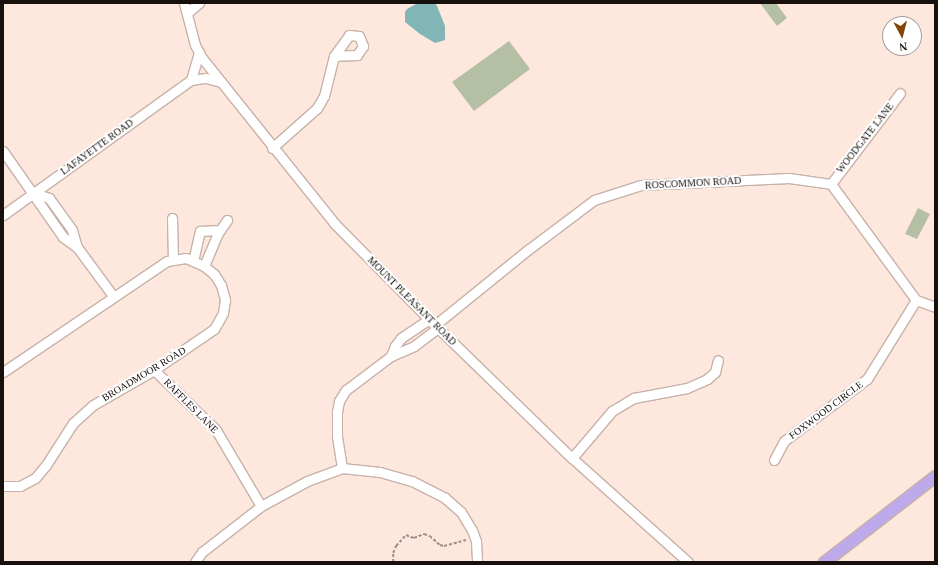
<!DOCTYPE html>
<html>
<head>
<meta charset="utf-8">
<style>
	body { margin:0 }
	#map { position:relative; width:938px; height:565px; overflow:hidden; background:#fee8de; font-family:Georgia,serif }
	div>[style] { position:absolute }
	.green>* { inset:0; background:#b5bfa4 }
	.water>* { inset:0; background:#82b5b6 }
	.path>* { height:1.5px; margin-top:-0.75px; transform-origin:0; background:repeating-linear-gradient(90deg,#9d8e87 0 3px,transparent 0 5px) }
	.roads { filter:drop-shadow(1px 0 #c7b2a9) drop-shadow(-1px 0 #c7b2a9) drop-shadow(0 1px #c7b2a9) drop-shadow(0 -1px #c7b2a9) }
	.minor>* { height:9px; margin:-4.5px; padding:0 4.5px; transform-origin:4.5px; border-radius:4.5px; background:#fff }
	.major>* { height:11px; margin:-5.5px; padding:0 5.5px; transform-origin:5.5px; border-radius:5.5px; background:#beaaeb }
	span { translate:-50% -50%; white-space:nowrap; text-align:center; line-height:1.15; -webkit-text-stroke:4px #fff; paint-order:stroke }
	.street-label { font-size:10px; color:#17100d }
	.frame { position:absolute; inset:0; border:4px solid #17100d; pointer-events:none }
	.north { position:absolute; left:882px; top:16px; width:40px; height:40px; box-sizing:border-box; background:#fff; border:1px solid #a29f9e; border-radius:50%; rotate:173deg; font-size:11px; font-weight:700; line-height:16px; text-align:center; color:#17100d }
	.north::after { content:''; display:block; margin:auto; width:14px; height:18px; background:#834506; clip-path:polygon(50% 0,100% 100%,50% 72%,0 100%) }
</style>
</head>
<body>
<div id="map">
	<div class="green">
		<div style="clip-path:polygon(760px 3px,776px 3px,787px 18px,777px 26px)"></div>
		<div style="clip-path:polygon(509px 41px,530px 69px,474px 111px,452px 82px)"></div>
		<div style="clip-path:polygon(918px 208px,930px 214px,917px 239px,905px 234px)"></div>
	</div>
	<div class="water">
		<div style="clip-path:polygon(418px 3px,435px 3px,437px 6px,445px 26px,445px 40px,435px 43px,420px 34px,405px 22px,405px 12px,407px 9px)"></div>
	</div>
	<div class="path">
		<div style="left:393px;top:562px;width:9px;rotate:-90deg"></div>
		<div style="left:393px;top:553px;width:8px;rotate:-67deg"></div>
		<div style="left:396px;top:546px;width:15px;rotate:-48deg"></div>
		<div style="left:406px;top:535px;width:9px;rotate:21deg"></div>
		<div style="left:414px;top:538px;width:11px;rotate:-22deg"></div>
		<div style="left:424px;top:534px;width:6px;rotate:18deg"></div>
		<div style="left:430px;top:536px;width:13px;rotate:42deg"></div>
		<div style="left:440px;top:545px;width:4px;rotate:14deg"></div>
		<div style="left:444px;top:546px;width:23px;rotate:-15deg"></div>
	</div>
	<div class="roads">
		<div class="minor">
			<div style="left:184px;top:3px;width:43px;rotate:75.3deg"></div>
			<div style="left:195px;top:45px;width:15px;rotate:62deg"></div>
			<div style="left:202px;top:58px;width:211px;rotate:51.3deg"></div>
			<div style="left:334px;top:223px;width:144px;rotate:45.3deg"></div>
			<div style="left:435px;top:325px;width:191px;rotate:44.2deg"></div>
			<div style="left:572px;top:458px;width:156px;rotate:41.9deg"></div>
			<div style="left:187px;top:13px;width:16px;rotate:-40deg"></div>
			<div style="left:191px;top:80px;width:29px;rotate:-74deg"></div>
			<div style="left:272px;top:148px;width:60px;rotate:-41.6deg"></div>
			<div style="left:317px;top:108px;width:14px;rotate:-60deg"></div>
			<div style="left:324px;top:96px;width:41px;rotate:-76deg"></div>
			<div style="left:334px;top:56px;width:26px;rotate:-54deg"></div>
			<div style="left:349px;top:35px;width:10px;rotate:6deg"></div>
			<div style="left:359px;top:36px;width:11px;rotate:68deg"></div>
			<div style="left:363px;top:46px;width:11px;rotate:124deg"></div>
			<div style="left:357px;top:55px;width:23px;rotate:178deg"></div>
			<div style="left:3px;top:151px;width:105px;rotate:55.1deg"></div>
			<div style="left:63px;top:237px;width:17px;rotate:36deg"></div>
			<div style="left:831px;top:184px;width:114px;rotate:-52.8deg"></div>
			<div style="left:34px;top:193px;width:16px;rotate:18deg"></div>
			<div style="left:49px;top:198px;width:39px;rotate:54deg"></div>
			<div style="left:72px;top:230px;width:18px;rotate:74deg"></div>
			<div style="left:77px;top:247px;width:61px;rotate:53.7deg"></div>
			<div style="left:3px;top:215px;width:231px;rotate:-35.7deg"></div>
			<div style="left:191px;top:80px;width:15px;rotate:-8deg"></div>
			<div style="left:206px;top:78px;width:16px;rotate:15deg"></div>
			<div style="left:172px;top:218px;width:42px;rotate:88.6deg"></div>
			<div style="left:193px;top:261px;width:31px;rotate:-77deg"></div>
			<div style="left:200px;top:231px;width:20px;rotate:-3deg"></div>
			<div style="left:204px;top:266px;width:36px;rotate:-67deg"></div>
			<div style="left:218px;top:233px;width:16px;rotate:-55deg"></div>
			<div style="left:435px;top:325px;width:121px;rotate:-39deg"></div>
			<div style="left:529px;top:249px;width:81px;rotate:-37deg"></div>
			<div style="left:594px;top:200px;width:49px;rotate:-17.7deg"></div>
			<div style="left:641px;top:185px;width:148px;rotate:-2.7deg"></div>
			<div style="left:789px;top:178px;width:42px;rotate:8.1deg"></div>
			<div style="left:831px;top:184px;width:144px;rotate:53.8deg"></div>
			<div style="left:916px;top:300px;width:20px;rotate:20deg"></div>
			<div style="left:391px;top:356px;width:11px;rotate:-68deg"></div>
			<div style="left:395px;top:346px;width:10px;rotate:-53deg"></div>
			<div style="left:401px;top:338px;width:34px;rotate:-34deg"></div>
			<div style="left:154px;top:370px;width:86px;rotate:44.1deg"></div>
			<div style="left:216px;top:430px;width:88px;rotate:59.4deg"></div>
			<div style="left:3px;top:372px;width:198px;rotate:-34.1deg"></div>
			<div style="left:167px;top:261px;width:19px;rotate:-9deg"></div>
			<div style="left:186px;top:258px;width:20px;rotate:24deg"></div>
			<div style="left:204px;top:266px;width:13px;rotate:39deg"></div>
			<div style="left:214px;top:274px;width:13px;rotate:58deg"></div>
			<div style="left:221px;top:285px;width:16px;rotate:75deg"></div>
			<div style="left:225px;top:300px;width:13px;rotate:99deg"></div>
			<div style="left:223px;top:313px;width:18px;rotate:119deg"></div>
			<div style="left:214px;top:329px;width:73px;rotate:145.7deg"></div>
			<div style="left:154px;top:370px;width:70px;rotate:150.2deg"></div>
			<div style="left:93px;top:405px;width:27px;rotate:138deg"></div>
			<div style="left:73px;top:423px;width:50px;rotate:122.7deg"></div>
			<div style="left:46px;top:465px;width:17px;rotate:130deg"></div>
			<div style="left:35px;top:478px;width:17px;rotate:152deg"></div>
			<div style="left:20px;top:486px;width:17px;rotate:180deg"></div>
			<div style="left:572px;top:458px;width:62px;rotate:-49.6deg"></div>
			<div style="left:612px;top:411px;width:26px;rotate:-31deg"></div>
			<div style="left:634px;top:398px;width:54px;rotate:-10.7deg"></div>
			<div style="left:687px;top:388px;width:22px;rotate:-24deg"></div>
			<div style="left:707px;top:379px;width:11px;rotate:-41deg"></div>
			<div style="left:715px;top:372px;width:12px;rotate:-76deg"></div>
			<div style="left:774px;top:460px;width:21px;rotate:-62deg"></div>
			<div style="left:784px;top:441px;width:104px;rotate:-36.8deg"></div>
			<div style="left:867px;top:379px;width:93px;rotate:-58.2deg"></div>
			<div style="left:342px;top:468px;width:32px;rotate:-99deg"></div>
			<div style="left:337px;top:436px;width:24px;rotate:-90deg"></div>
			<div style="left:337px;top:412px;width:11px;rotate:-80deg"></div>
			<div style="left:339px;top:401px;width:13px;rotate:-58deg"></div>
			<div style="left:346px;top:390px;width:56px;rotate:-37.1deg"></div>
			<div style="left:391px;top:356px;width:25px;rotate:-23deg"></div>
			<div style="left:414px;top:346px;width:30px;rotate:-37deg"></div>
			<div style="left:195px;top:562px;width:12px;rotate:-55deg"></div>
			<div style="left:202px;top:552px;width:75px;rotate:-37.9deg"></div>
			<div style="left:261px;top:506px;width:52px;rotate:-28.5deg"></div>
			<div style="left:307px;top:481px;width:37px;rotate:-20deg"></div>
			<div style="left:342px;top:468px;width:38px;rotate:6deg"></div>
			<div style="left:380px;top:472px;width:33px;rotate:16deg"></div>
			<div style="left:412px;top:481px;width:37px;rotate:27deg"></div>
			<div style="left:445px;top:498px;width:21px;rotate:41deg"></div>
			<div style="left:461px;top:512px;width:21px;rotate:59deg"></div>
			<div style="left:472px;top:530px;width:12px;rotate:70deg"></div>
			<div style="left:476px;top:541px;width:21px;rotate:87deg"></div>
		</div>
		<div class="major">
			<div style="left:824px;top:562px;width:140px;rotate:-37.8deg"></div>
		</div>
	</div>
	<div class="street-label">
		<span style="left:865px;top:138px;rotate:-52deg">WOODGATE LANE</span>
		<span style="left:97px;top:147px;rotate:-36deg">LAFAYETTE ROAD</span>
		<span style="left:693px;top:183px;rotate:-3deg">ROSCOMMON ROAD</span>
		<span style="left:412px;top:301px;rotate:45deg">MOUNT PLEASANT ROAD</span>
		<span style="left:144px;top:374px;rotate:-31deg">BROADMOOR ROAD</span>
		<span style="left:191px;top:406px;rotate:45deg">RAFFLES LANE</span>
		<span style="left:826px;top:410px;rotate:-37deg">FOXWOOD CIRCLE</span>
	</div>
	<div class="frame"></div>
	<div class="north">N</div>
</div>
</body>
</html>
